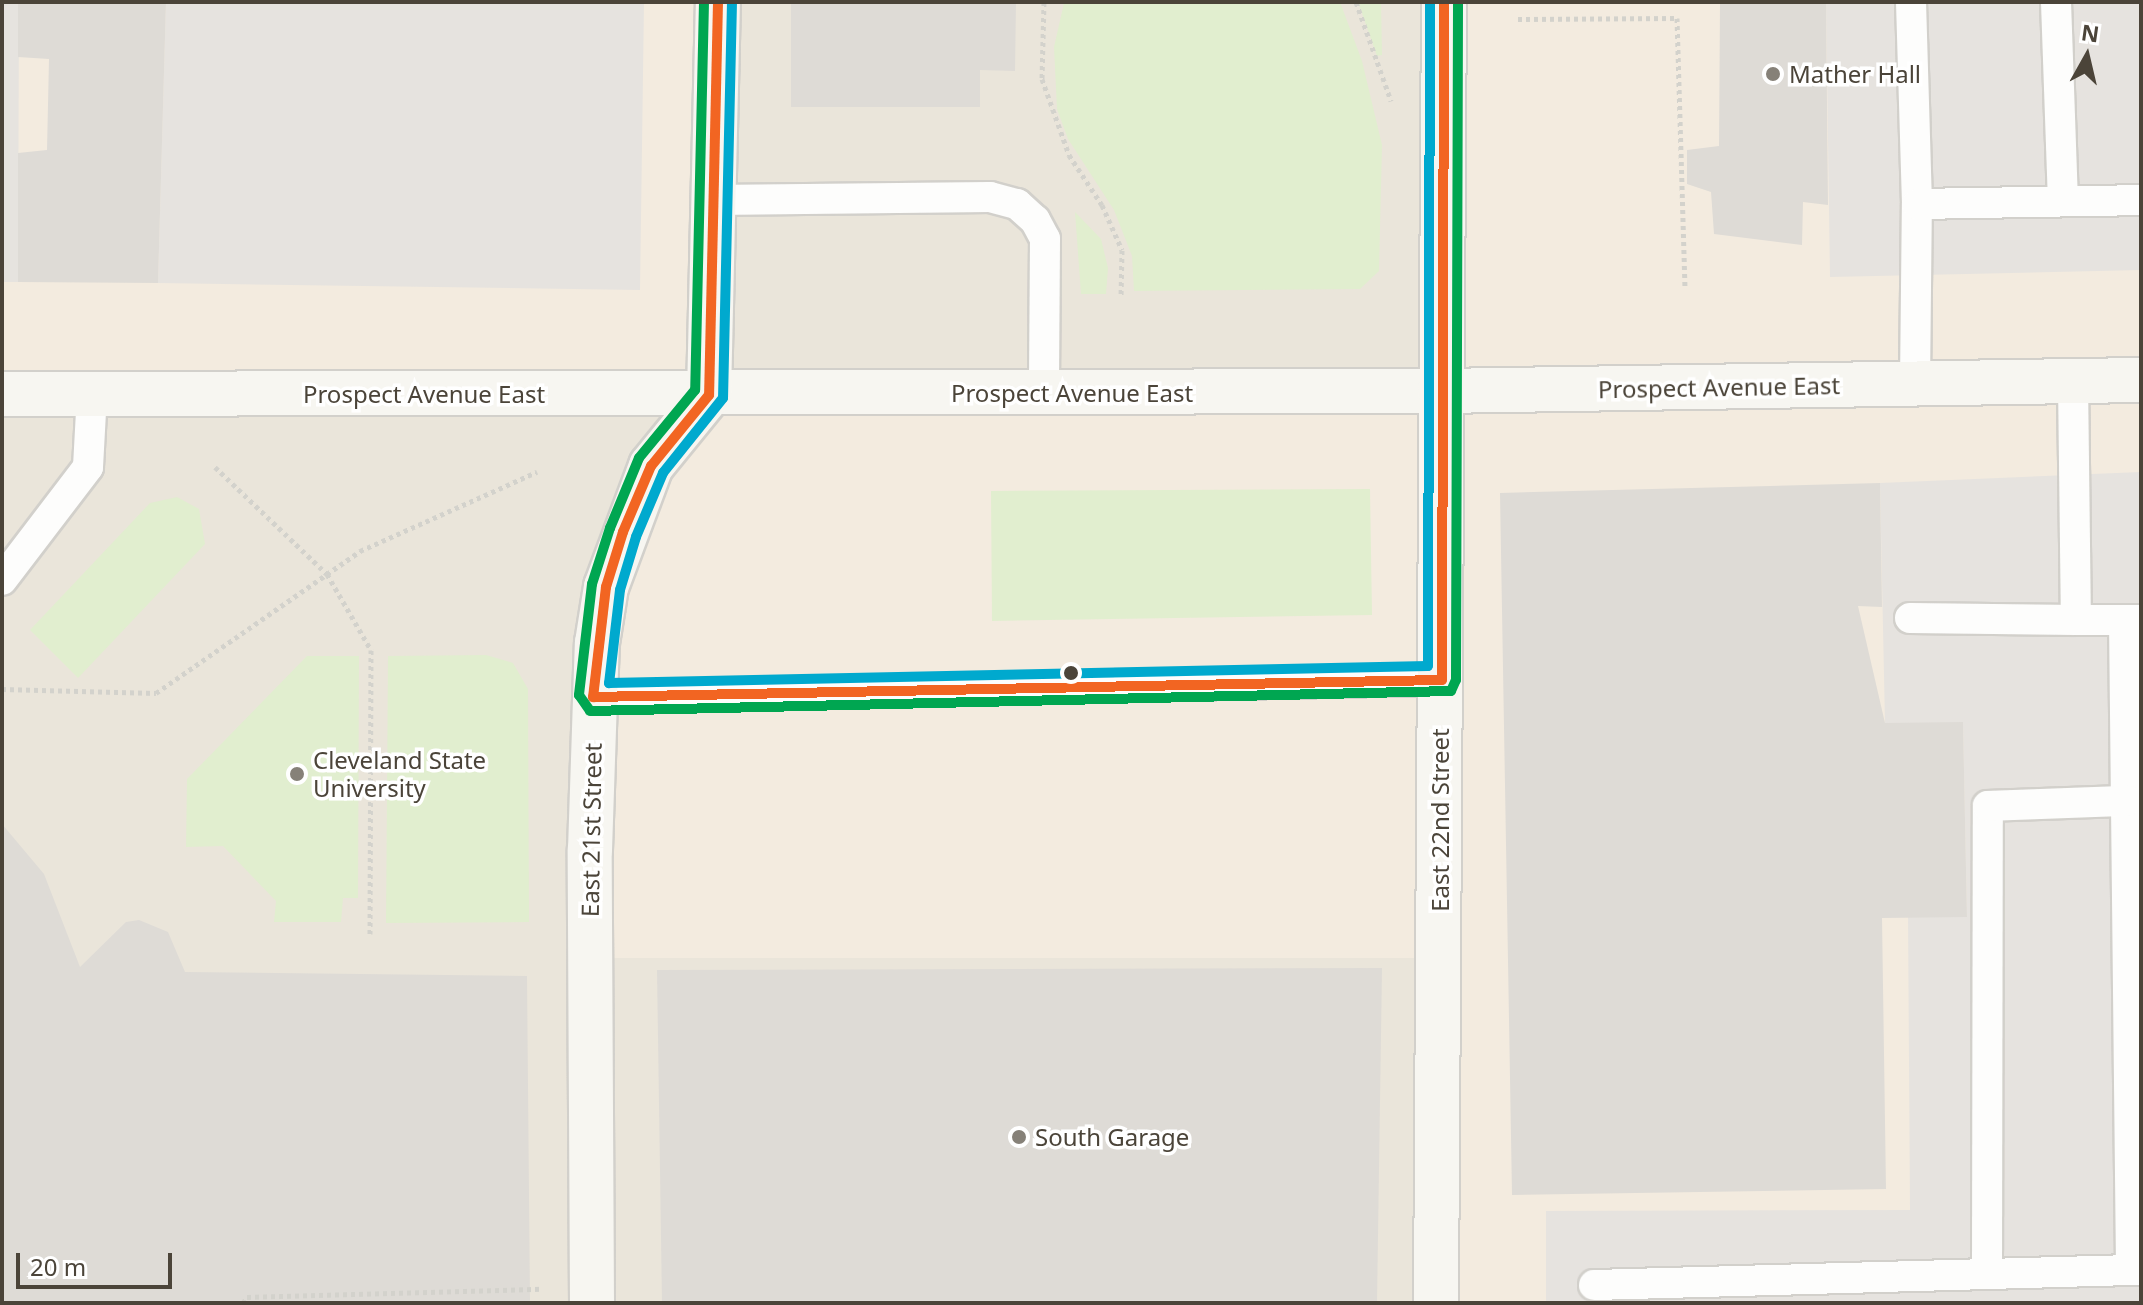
<!DOCTYPE html>
<html>
<head>
<meta charset="utf-8">
<style>
	body { margin:0 }
	#map { position:relative; width:2143px; height:1305px; overflow:hidden; background:#f4f2ee; font-family:"Noto Sans",sans-serif }
	div>[style] { position:absolute }
	.commercial>* { inset:0; background:#f3ebdf }
	.education>* { inset:0; background:#eae5da }
	.green>* { inset:0; background:#e1eecf }
	.parking>* { inset:0; background:#e6e3df }
	.building>* { inset:0; background:#dedbd6 }
	.path>* { height:5px; margin-top:-2.5px; transform-origin:0; background:repeating-linear-gradient(90deg,#d3d2cc 0 4px,transparent 0 8px) }
	.roads { filter:drop-shadow(2px 0 #d2d0cb) drop-shadow(-2px 0 #d2d0cb) drop-shadow(0 2px #d2d0cb) drop-shadow(0 -2px #d2d0cb) }
	.lane>* { height:30px; margin:-15px; padding:0 15px; transform-origin:15px; border-radius:15px; background:#fdfdfc }
	.secondary>* { height:44px; margin:-22px; padding:0 22px; transform-origin:22px; border-radius:22px; background:#f7f6f1 }
	.bus-1>* { height:10px; margin:-5px; padding:0 5px; transform-origin:5px; border-radius:5px; background:#f26522 }
	.bus-2>* { height:10px; margin:-5px; padding:0 5px; transform-origin:5px; border-radius:5px; background:#00a651 }
	.bus-3>* { height:10px; margin:-5px; padding:0 5px; transform-origin:5px; border-radius:5px; background:#00a9ce }
	.dots>* { width:22px; height:22px; translate:-50% -50%; box-sizing:border-box; border:4px solid #fff; border-radius:50% }
	span { translate:-50% -50%; white-space:nowrap; text-align:center; line-height:1.15; -webkit-text-stroke:7px #fff; paint-order:stroke }
	.poi-label { font-size:24px; color:#4b4439 }
	.left { translate:0 -50%; text-align:left }
	.street-label { font-size:24px; color:#4b4439 }
	.frame { position:absolute; inset:0; border:4px solid #4b4439; pointer-events:none }
	.north { position:absolute; left:2047px; top:16px; width:80px; height:80px; -webkit-text-stroke:6px #fff; paint-order:stroke; rotate:8deg; font-size:22px; font-weight:700; line-height:32px; text-align:center; color:#4b4439 }
	.north::after { content:''; display:block; margin:auto; width:28px; height:36px; background:#4b4439; clip-path:polygon(50% 0,100% 100%,50% 72%,0 100%) }
	.scale { position:absolute; left:16px; top:1253px; width:156px; height:36px; box-sizing:border-box; border:4px solid #4b4439; border-top:0; padding-left:10px; font-size:24px; line-height:28px; white-space:nowrap; color:#4b4439; -webkit-text-stroke:6px #fff; paint-order:stroke }
</style>
</head>
<body>
<div id="map">
	<div class="commercial">
		<div style="clip-path:polygon(2px 2px,2141px 2px,2141px 1303px,1434px 1303px,1439px 958px,590px 958px,2px 394px)"></div>
	</div>
	<div class="education">
		<div style="clip-path:polygon(718px 2px,1444px 2px,1440px 391px,709px 395px,623px 532px,591px 958px,1439px 958px,1434px 1303px,2px 1303px,2px 394px,708px 395px)"></div>
	</div>
	<div class="green">
		<div style="clip-path:polygon(1340px 2px,1362px 61px,1382px 145px,1379px 271px,1360px 289px,1134px 291px,1132px 256px,1114px 210px,1068px 139px,1057px 109px,1054px 47px,1064px 3px)"></div>
		<div style="clip-path:polygon(1358px 2px,1381px 2px,1382px 55px,1377px 56px)"></div>
		<div style="clip-path:polygon(1075px 212px,1101px 239px,1108px 268px,1106px 294px,1081px 294px)"></div>
		<div style="clip-path:polygon(1370px 489px,1372px 615px,992px 621px,991px 491px)"></div>
		<div style="clip-path:polygon(177px 497px,199px 509px,205px 544px,78px 678px,30px 630px,150px 503px)"></div>
		<div style="clip-path:polygon(486px 655px,513px 663px,528px 689px,529px 922px,386px 923px,388px 656px)"></div>
		<div style="clip-path:polygon(307px 656px,359px 656px,358px 898px,343px 898px,341px 922px,274px 922px,276px 901px,223px 846px,186px 847px,187px 779px)"></div>
	</div>
	<div class="parking">
		<div style="clip-path:polygon(2px 2px,19px 2px,18px 282px,2px 282px)"></div>
		<div style="clip-path:polygon(166px 2px,644px 2px,640px 290px,158px 283px)"></div>
		<div style="clip-path:polygon(1826px 2px,2141px 2px,2141px 270px,1830px 277px)"></div>
		<div style="clip-path:polygon(2141px 472px,2141px 1303px,1546px 1303px,1546px 1211px,1910px 1210px,1908px 914px,1967px 916px,1963px 723px,1885px 723px,1880px 483px)"></div>
	</div>
	<div class="building">
		<div style="clip-path:polygon(18px 2px,166px 2px,158px 283px,18px 282px,18px 153px,47px 150px,49px 59px,18px 57px)"></div>
		<div style="clip-path:polygon(791px 2px,1016px 2px,1015px 71px,980px 70px,980px 107px,791px 107px)"></div>
		<div style="clip-path:polygon(1720px 2px,1826px 2px,1828px 205px,1803px 202px,1802px 245px,1714px 234px,1711px 192px,1687px 184px,1687px 150px,1719px 146px)"></div>
		<div style="clip-path:polygon(1880px 483px,1882px 607px,1858px 606px,1885px 723px,1963px 722px,1967px 917px,1882px 918px,1886px 1189px,1512px 1195px,1500px 493px)"></div>
		<div style="clip-path:polygon(2px 824px,44px 874px,80px 967px,126px 922px,139px 920px,168px 932px,185px 972px,527px 976px,530px 1303px,2px 1303px)"></div>
		<div style="clip-path:polygon(1382px 968px,1377px 1303px,662px 1303px,657px 970px)"></div>
	</div>
	<div class="path">
		<div style="left:1044px;top:2px;width:77px;rotate:91.5deg"></div>
		<div style="left:1042px;top:79px;width:81px;rotate:70.4deg"></div>
		<div style="left:1069px;top:155px;width:60px;rotate:56.6deg"></div>
		<div style="left:1102px;top:205px;width:49px;rotate:66deg"></div>
		<div style="left:1122px;top:250px;width:46px;rotate:91.2deg"></div>
		<div style="left:1356px;top:2px;width:105px;rotate:70.5deg"></div>
		<div style="left:1518px;top:19px;width:159px;rotate:-0.4deg"></div>
		<div style="left:1677px;top:18px;width:268px;rotate:88.3deg"></div>
		<div style="left:215px;top:467px;width:155px;rotate:43.7deg"></div>
		<div style="left:327px;top:574px;width:88px;rotate:59.9deg"></div>
		<div style="left:371px;top:650px;width:284px;rotate:90.2deg"></div>
		<div style="left:2px;top:689px;width:154px;rotate:1.5deg"></div>
		<div style="left:156px;top:693px;width:249px;rotate:-34.8deg"></div>
		<div style="left:360px;top:551px;width:194px;rotate:-24.1deg"></div>
		<div style="left:243px;top:1303px;width:7px;rotate:-56deg"></div>
		<div style="left:247px;top:1297px;width:295px;rotate:-1.6deg"></div>
	</div>
	<div class="roads">
		<div class="lane">
			<div style="left:1911px;top:2px;width:202px;rotate:88.3deg"></div>
			<div style="left:2056px;top:2px;width:199px;rotate:88deg"></div>
			<div style="left:713px;top:200px;width:277px;rotate:-0.6deg"></div>
			<div style="left:990px;top:197px;width:28px;rotate:15deg"></div>
			<div style="left:1017px;top:204px;width:24px;rotate:42deg"></div>
			<div style="left:1035px;top:220px;width:21px;rotate:62deg"></div>
			<div style="left:1045px;top:239px;width:154px;rotate:90.4deg"></div>
			<div style="left:2073px;top:381px;width:239px;rotate:89.3deg"></div>
			<div style="left:2076px;top:620px;width:65px"></div>
			<div style="left:1915px;top:384px;width:180px;rotate:-89.4deg"></div>
			<div style="left:1917px;top:204px;width:224px;rotate:-1deg"></div>
			<div style="left:2px;top:580px;width:142px;rotate:-52.7deg"></div>
			<div style="left:88px;top:467px;width:75px;rotate:-86.9deg"></div>
			<div style="left:1910px;top:618px;width:166px;rotate:0.7deg"></div>
			<div style="left:2124px;top:620px;width:650px;rotate:89.38deg"></div>
			<div style="left:2131px;top:1270px;width:10px"></div>
			<div style="left:593px;top:697px;width:849px;rotate:-1.15deg"></div>
			<div style="left:1987px;top:1274px;width:468px;rotate:-89.9deg"></div>
			<div style="left:1988px;top:806px;width:139px;rotate:-2.1deg"></div>
			<div style="left:1594px;top:1285px;width:537px;rotate:-1.6deg"></div>
		</div>
		<div class="secondary">
			<div style="left:2px;top:394px;width:1438px;rotate:-0.12deg"></div>
			<div style="left:1440px;top:391px;width:701px;rotate:-0.9deg"></div>
			<div style="left:592px;top:1303px;width:453px;rotate:-90.3deg"></div>
			<div style="left:590px;top:850px;width:207px;rotate:-88.1deg"></div>
			<div style="left:597px;top:643px;width:57px;rotate:-80.9deg"></div>
			<div style="left:606px;top:587px;width:129px;rotate:-69.6deg"></div>
			<div style="left:651px;top:466px;width:92px;rotate:-50.8deg"></div>
			<div style="left:709px;top:395px;width:393px;rotate:-88.7deg"></div>
			<div style="left:1436px;top:1303px;width:1301px;rotate:-89.65deg"></div>
		</div>
	</div>
	<div class="bus-1">
		<div style="left:718px;top:2px;width:393px;rotate:91.3deg"></div>
		<div style="left:709px;top:395px;width:92px;rotate:129.2deg"></div>
		<div style="left:651px;top:466px;width:72px;rotate:113deg"></div>
		<div style="left:623px;top:532px;width:58px;rotate:107.2deg"></div>
		<div style="left:606px;top:587px;width:111px;rotate:96.7deg"></div>
		<div style="left:593px;top:697px;width:849px;rotate:-1.15deg"></div>
		<div style="left:1442px;top:680px;width:678px;rotate:-89.83deg"></div>
	</div>
	<div class="bus-2">
		<div style="left:704px;top:2px;width:388px;rotate:91.3deg"></div>
		<div style="left:695px;top:390px;width:88px;rotate:129.5deg"></div>
		<div style="left:639px;top:458px;width:76px;rotate:112.5deg"></div>
		<div style="left:610px;top:528px;width:59px;rotate:107.8deg"></div>
		<div style="left:592px;top:584px;width:112px;rotate:96.7deg"></div>
		<div style="left:579px;top:695px;width:19px;rotate:55deg"></div>
		<div style="left:590px;top:711px;width:861px;rotate:-1.33deg"></div>
		<div style="left:1451px;top:691px;width:12px;rotate:-66deg"></div>
		<div style="left:1456px;top:680px;width:678px;rotate:-89.83deg"></div>
	</div>
	<div class="bus-3">
		<div style="left:732px;top:2px;width:396px;rotate:91.3deg"></div>
		<div style="left:723px;top:398px;width:96px;rotate:128.7deg"></div>
		<div style="left:663px;top:473px;width:69px;rotate:112.9deg"></div>
		<div style="left:636px;top:537px;width:55px;rotate:106.8deg"></div>
		<div style="left:620px;top:590px;width:94px;rotate:96.7deg"></div>
		<div style="left:609px;top:683px;width:819px;rotate:-1.19deg"></div>
		<div style="left:1428px;top:666px;width:664px;rotate:-89.83deg"></div>
	</div>
	<div class="dots">
		<div style="left:1773px;top:74px;background:#868178"></div>
		<div style="left:1071px;top:673px;background:#4b4439"></div>
		<div style="left:297px;top:774px;background:#868178"></div>
		<div style="left:1019px;top:1137px;background:#868178"></div>
	</div>
	<div class="poi-label">
		<span class="left" style="left:1789px;top:74px">Mather Hall</span>
		<span class="left" style="left:313px;top:774px">Cleveland State<br>University</span>
		<span class="left" style="left:1035px;top:1137px">South Garage</span>
	</div>
	<div class="street-label">
		<span style="left:1719px;top:387px;rotate:-1deg">Prospect Avenue East</span>
		<span style="left:1072px;top:393px">Prospect Avenue East</span>
		<span style="left:424px;top:394px">Prospect Avenue East</span>
		<span style="left:1440px;top:820px;rotate:-90deg">East 22nd Street</span>
		<span style="left:591px;top:830px;rotate:-89deg">East 21st Street</span>
	</div>
	<div class="frame"></div>
	<div class="north">N</div>
	<div class="scale">20 m</div>
</div>
</body>
</html>
